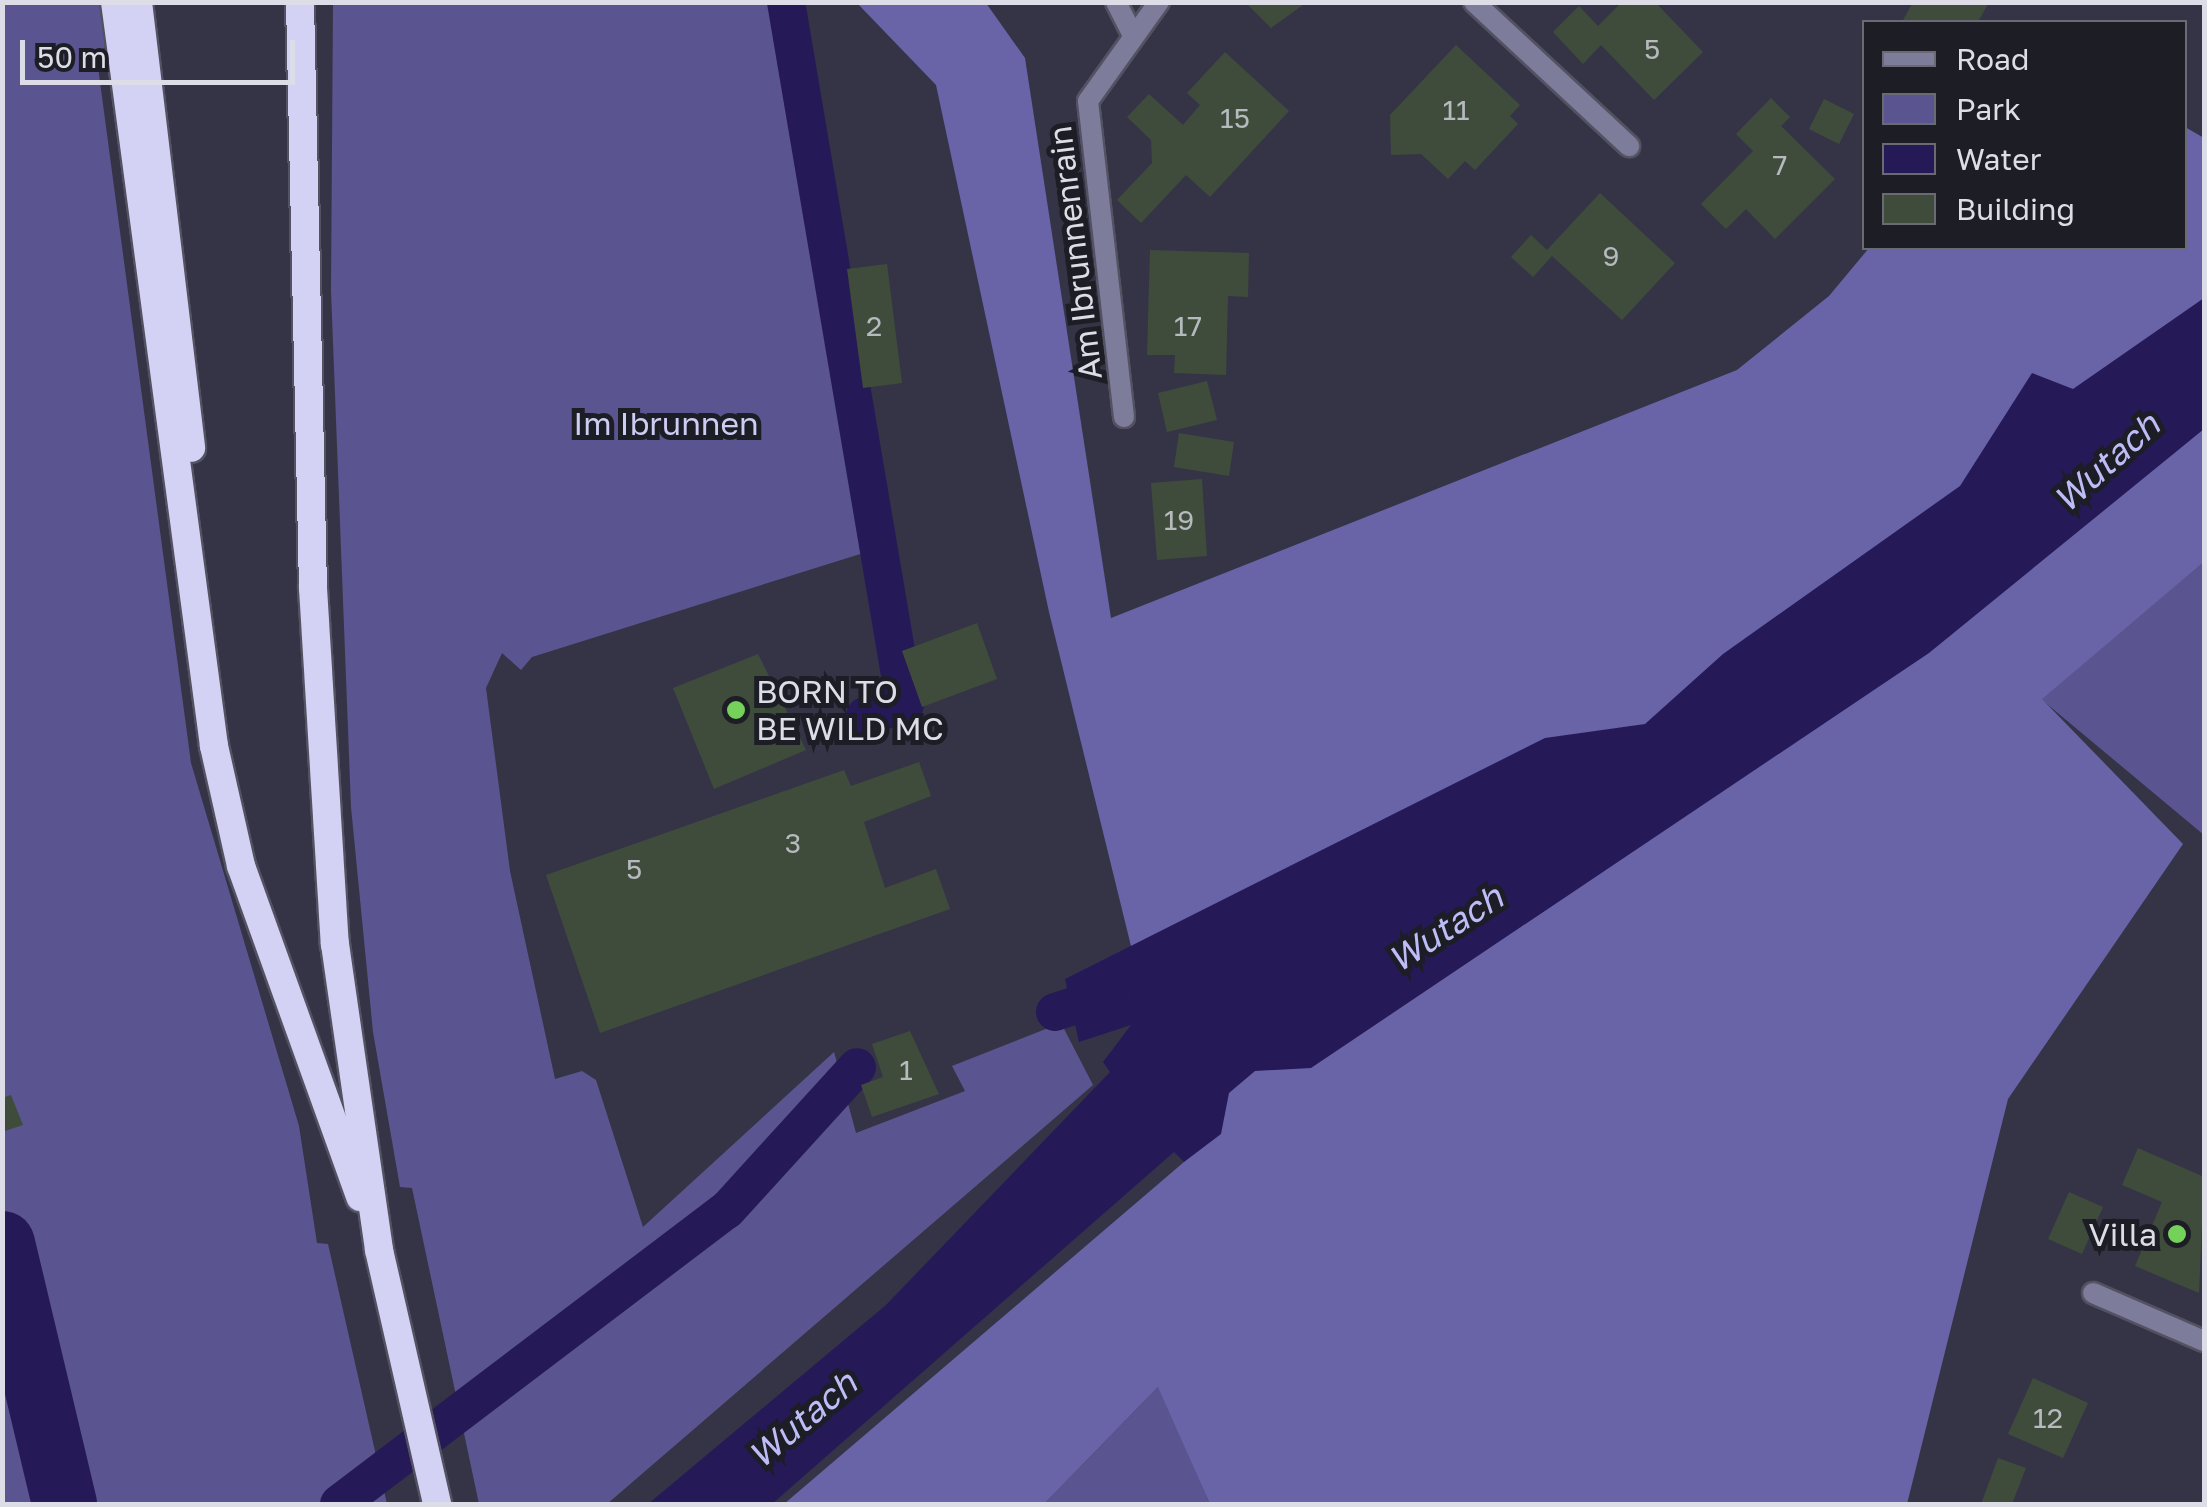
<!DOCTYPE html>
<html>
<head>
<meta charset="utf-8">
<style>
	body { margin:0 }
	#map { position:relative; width:2207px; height:1507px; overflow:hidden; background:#353446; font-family:"Golos Text",sans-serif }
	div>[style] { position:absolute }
	.green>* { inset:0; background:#5a5590 }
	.forest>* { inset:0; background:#6964a8 }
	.water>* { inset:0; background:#251a57 }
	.canal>* { height:38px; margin:-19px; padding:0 19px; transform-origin:19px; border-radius:19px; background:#251a57 }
	.river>* { height:65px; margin:-32.5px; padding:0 32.5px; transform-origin:32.5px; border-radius:32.5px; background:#251a57 }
	.building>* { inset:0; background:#3f4c3c }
	.roads { filter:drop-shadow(2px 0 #535263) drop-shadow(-2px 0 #535263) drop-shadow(0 2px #535263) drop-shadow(0 -2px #535263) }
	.minor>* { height:20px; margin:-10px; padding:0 10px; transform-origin:10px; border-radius:10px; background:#7d7c9b }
	.trunk>* { height:28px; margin:-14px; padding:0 14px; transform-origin:14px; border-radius:14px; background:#d3d2f4 }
	.dots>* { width:28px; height:28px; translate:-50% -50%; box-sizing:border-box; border:5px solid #1d1d25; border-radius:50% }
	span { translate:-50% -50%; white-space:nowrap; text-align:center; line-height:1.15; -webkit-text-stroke:10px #1d1d25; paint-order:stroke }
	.number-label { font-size:28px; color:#b6b9bd }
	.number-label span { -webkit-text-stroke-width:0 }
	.street-label { font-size:32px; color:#dddde8 }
	.park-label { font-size:32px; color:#cdcdf4 }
	.poi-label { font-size:32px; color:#dddde8 }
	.left { translate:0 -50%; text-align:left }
	.right { translate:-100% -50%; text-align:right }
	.water-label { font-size:35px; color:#bebcf6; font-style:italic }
	.frame { position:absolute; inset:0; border:5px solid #dddde8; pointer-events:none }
	.legend { position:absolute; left:1862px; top:20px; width:325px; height:230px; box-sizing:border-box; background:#1d1d25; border:2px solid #6a6a73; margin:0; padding:12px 18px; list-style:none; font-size:30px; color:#dddde8 }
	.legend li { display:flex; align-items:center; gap:20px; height:50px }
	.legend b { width:50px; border:2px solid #6a6a73 }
	.scale { position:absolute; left:20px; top:40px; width:275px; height:45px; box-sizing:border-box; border:5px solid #dddde8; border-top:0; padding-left:12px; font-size:30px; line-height:35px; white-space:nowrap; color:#dddde8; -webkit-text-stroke:8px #1d1d25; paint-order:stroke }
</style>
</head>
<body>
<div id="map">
	<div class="green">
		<div style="clip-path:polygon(3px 3px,101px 3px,108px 46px,96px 52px,191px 763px,299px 1126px,317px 1243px,328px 1244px,387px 1504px,3px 1504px)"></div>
		<div style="clip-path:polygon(333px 3px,774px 3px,873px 550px,532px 657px,521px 670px,502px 653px,486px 688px,510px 871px,555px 1079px,582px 1071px,596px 1080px,643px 1227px,834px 1052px,856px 1133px,965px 1091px,952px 1066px,1061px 1023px,1093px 1085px,607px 1504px,479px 1504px,412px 1188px,400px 1187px,373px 1032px,351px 807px,331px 291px)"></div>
		<div style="clip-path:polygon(2204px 562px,2204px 835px,2041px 699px)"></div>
		<div style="clip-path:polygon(1159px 1386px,1210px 1504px,1044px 1504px)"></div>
	</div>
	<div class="forest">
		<div style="clip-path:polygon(857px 3px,986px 3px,1025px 58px,1111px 618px,1737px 370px,1829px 296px,1869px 248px,2184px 248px,2185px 127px,2204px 138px,2204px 562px,2042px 699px,2183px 844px,2008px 1099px,1907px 1504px,1210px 1504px,1158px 1387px,1044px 1504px,784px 1504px,1184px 1162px,1049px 612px,936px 85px)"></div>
	</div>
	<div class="water">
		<div style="clip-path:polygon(2204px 298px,2204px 429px,1929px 653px,1311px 1068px,1255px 1071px,1229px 1093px,1221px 1134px,1184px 1162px,1174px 1152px,772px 1504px,648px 1504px,886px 1305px,1110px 1072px,1103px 1062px,1131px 1025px,1079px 1042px,1065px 979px,1545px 738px,1645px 724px,1723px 654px,1960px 486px,2032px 373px,2073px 389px)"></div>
	</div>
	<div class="canal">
		<div style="left:786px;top:2px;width:712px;rotate:80.38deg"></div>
		<div style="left:905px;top:704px;width:42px;rotate:163.3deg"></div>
		<div style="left:1055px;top:1012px;width:65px;rotate:-17.9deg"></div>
		<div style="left:339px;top:1504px;width:487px;rotate:-37.2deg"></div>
		<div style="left:727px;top:1210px;width:193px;rotate:-47.7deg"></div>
	</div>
	<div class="river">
		<div style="left:2px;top:1243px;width:268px;rotate:76.6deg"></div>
	</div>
	<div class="building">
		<div style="clip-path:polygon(1245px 2px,1307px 2px,1271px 28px)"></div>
		<div style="clip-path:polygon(1622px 2px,1655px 2px,1703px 52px,1654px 100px,1601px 45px,1583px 64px,1553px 32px,1579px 6px,1598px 26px)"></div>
		<div style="clip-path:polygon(1913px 2px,1989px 2px,1978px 22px,1902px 22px)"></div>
		<div style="clip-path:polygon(1456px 45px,1520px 105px,1510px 116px,1518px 124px,1475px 170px,1465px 161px,1448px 179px,1421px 154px,1391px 155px,1390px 115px)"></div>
		<div style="clip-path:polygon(1225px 52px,1289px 111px,1210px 197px,1186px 175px,1141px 223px,1117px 200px,1152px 163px,1151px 140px,1127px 117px,1149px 94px,1183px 125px,1200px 105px,1187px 93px)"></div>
		<div style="clip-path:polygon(1771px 98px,1790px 117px,1781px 126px,1835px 179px,1775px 239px,1746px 209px,1726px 229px,1701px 204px,1753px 151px,1736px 134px)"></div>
		<div style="clip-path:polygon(1824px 99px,1854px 114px,1839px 144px,1809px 129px)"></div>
		<div style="clip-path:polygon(1600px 193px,1675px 263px,1622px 320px,1552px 256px,1533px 277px,1511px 257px,1531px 235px,1547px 250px)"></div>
		<div style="clip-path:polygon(1150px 250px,1249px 253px,1248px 297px,1228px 296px,1226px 375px,1174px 373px,1175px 355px,1147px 355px)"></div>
		<div style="clip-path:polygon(887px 264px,902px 383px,863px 388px,847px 269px)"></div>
		<div style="clip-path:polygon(1207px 381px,1217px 420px,1167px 432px,1158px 393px)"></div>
		<div style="clip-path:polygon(1179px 433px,1234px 442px,1229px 476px,1174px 467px)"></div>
		<div style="clip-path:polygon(1202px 479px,1207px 556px,1157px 560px,1151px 483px)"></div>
		<div style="clip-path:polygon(977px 623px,997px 679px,922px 707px,902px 651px)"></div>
		<div style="clip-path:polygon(758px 654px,806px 750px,714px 789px,673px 688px)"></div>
		<div style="clip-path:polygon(919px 762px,931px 796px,864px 822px,885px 888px,936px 869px,950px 909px,600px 1033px,546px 875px,844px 770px,851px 786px)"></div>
		<div style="clip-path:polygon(910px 1031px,939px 1094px,872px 1117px,861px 1085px,883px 1077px,872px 1044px)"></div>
		<div style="clip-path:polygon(11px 1095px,23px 1125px,2px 1132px,2px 1098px)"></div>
		<div style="clip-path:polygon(2138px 1148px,2204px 1177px,2199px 1293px,2135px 1266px,2162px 1202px,2122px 1185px)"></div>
		<div style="clip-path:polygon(2069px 1192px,2103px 1207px,2082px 1254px,2048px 1239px)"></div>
		<div style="clip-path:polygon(2033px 1378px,2088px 1403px,2063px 1458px,2008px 1434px)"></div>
		<div style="clip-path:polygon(1998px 1458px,2026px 1468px,2012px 1504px,1981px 1504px)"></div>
	</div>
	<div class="roads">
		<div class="minor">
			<div style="left:1116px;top:2px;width:38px;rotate:63deg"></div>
			<div style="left:1474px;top:2px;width:212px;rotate:42.9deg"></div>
			<div style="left:1124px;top:417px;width:318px;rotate:-96.5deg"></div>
			<div style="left:1088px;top:101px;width:122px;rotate:-54.4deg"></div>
			<div style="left:2093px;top:1293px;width:121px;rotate:23.4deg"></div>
		</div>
		<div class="trunk">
			<div style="left:115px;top:2px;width:751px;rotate:82.42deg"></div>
			<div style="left:214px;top:746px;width:123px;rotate:77.3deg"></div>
			<div style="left:241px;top:866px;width:352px;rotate:70.2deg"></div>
			<div style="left:138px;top:2px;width:449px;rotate:83.2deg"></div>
			<div style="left:300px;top:2px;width:586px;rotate:88.73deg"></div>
			<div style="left:313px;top:588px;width:357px;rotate:86.5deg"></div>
			<div style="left:335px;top:944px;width:309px;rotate:81.8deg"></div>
			<div style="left:379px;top:1250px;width:261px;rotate:77.1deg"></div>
		</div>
	</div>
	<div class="dots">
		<div style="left:736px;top:710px;background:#74d25b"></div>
		<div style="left:2177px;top:1234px;background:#74d25b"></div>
	</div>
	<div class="number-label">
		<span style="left:1652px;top:49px">5</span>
		<span style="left:1456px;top:110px">11</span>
		<span style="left:1235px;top:118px">15</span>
		<span style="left:1780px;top:165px">7</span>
		<span style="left:1611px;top:256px">9</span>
		<span style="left:874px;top:326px">2</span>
		<span style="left:1188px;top:326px">17</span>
		<span style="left:1179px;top:520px">19</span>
		<span style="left:793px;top:843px">3</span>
		<span style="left:634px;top:869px">5</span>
		<span style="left:906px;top:1070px">1</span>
		<span style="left:2048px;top:1418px">12</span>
	</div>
	<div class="street-label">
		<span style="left:1075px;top:253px;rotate:-97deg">Am Ibrunnenrain</span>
	</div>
	<div class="park-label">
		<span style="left:666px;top:423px">Im Ibrunnen</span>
	</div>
	<div class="poi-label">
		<span class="left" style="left:756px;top:710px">BORN TO<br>BE WILD MC</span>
		<span class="right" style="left:2157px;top:1234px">Villa</span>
	</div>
	<div class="water-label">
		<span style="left:2106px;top:462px;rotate:-42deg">Wutach</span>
		<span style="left:1445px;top:928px;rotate:-33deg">Wutach</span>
		<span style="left:802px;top:1419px;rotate:-40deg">Wutach</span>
	</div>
	<div class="frame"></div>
	<ul class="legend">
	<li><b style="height:12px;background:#7d7c9b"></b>Road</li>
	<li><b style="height:28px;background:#5a5590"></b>Park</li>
	<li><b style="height:28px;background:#251a57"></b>Water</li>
	<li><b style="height:28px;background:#3f4c3c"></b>Building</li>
	</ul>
	<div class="scale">50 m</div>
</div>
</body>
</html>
